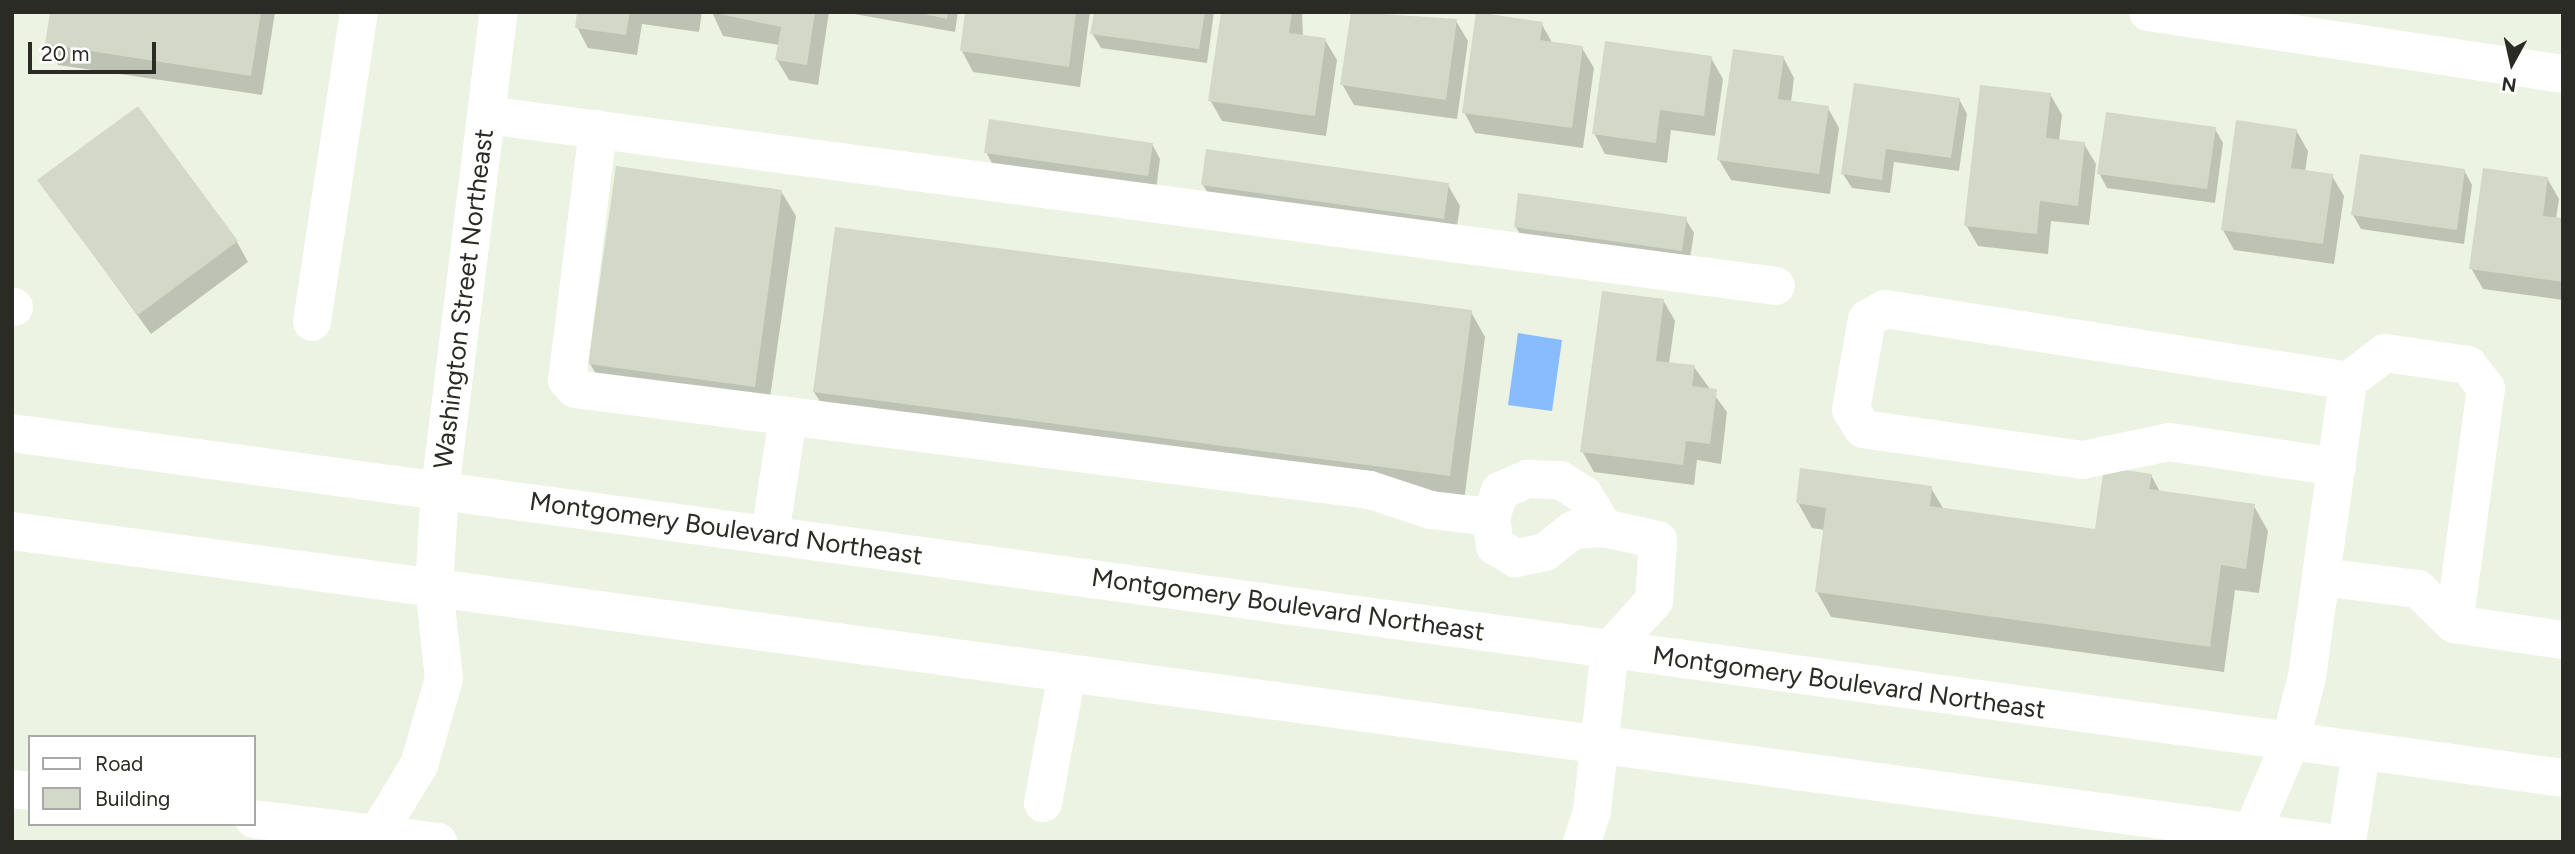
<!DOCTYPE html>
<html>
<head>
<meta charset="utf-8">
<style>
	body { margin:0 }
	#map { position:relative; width:2575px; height:854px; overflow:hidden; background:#edf3e2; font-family:Figtree,sans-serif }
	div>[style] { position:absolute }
	.water>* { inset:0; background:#87bdfe }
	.shadow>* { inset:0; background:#0003 }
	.building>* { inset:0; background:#d3d8c8 }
	.minor>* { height:38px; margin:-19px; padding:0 19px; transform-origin:19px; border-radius:19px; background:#fff }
	.major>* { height:38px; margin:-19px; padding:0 19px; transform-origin:19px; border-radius:19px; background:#fff }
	span { translate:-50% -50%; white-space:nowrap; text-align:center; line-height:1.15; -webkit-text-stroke:7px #fff; paint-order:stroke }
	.street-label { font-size:26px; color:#292b24 }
	.frame { position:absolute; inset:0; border:14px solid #292b24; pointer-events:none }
	.legend { position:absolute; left:28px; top:735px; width:228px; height:91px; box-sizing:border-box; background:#fff; border:2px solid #a9aaa7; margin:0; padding:9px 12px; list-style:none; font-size:21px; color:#292b24 }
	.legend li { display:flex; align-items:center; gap:14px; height:35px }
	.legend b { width:35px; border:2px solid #a9aaa7 }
	.north { position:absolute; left:2477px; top:28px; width:70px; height:70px; -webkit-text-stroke:5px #fff; paint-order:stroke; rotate:188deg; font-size:19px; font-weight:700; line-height:28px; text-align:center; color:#292b24 }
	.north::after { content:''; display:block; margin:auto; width:24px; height:32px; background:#292b24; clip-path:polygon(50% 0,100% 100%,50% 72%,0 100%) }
	.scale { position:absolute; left:28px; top:42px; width:128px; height:32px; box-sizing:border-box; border:4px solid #292b24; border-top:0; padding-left:9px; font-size:21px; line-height:24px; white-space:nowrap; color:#292b24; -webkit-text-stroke:5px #fff; paint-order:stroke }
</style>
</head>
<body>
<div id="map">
	<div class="water">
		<div style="clip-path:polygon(1518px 333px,1562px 340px,1552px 411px,1508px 405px)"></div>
	</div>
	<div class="shadow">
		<div style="clip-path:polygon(51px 12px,275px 12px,262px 95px,58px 65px,46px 44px)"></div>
		<div style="clip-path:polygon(579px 12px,702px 12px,699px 32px,642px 24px,637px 55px,588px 48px,577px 27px)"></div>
		<div style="clip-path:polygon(712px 12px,829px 12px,818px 85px,789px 80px,777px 60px,780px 45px,723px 36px)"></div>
		<div style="clip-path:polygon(843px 12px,958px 12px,955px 32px)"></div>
		<div style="clip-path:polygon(967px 12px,1090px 12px,1080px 87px,973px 72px,962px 51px)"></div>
		<div style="clip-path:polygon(1095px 12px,1214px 12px,1207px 63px,1101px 48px,1092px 33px)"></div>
		<div style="clip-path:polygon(1222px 12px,1302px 12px,1303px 37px,1325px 40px,1337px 60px,1326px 136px,1222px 121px,1210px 100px)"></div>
		<div style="clip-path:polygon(1352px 12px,1456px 21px,1468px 41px,1457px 119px,1354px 105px,1342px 84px)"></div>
		<div style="clip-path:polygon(1541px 23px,1553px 44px,1582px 48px,1594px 68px,1583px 148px,1475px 133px,1464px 112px)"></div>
		<div style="clip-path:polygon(1783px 57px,1794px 78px,1791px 102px,1828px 108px,1839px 128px,1830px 194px,1731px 180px,1719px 160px)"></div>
		<div style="clip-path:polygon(1711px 58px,1723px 79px,1715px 136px,1671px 130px,1667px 163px,1605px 154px,1594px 133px)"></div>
		<div style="clip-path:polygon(2050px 94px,2062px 115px,2059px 141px,2084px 144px,2096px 164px,2089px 225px,2051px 221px,2048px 254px,1978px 246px,1966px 225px)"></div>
		<div style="clip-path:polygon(1959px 99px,1967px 114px,1959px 171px,1894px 162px,1890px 193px,1852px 188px,1843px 174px)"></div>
		<div style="clip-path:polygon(2215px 129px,2223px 143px,2215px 203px,2107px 188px,2099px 173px)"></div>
		<div style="clip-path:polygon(2296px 130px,2308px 151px,2305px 172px,2332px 176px,2344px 196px,2334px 264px,2234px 250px,2223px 230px)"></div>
		<div style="clip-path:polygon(1152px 144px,1160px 159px,1156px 190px,994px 167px,986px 152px)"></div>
		<div style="clip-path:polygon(2464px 170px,2472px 185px,2464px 244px,2361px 229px,2353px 215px)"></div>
		<div style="clip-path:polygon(2547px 178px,2559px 199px,2556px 219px,2563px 220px,2563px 300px,2483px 289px,2471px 268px)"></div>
		<div style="clip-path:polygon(40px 181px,237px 242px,248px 262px,151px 334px)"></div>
		<div style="clip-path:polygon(1203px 185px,1448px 185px,1460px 206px,1455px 239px,1215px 205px)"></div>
		<div style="clip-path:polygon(781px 191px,796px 216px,768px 412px,605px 389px,590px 364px)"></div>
		<div style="clip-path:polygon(1685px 218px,1694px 233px,1689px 264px,1524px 241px,1516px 227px)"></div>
		<div style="clip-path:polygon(1663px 300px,1675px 321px,1669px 364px,1694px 367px,1727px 412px,1721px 464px,1697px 460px,1694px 485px,1594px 472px,1582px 451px)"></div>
		<div style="clip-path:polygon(1471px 312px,1485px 337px,1464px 501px,829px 416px,814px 392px)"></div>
		<div style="clip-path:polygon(2151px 475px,2160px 492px,2254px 506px,2268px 531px,2259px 593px,2235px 590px,2224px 672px,1831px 617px,1817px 592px,1825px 530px,1812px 528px,1798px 503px,1931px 488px,1944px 510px,2096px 531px)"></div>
	</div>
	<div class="building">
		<div style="clip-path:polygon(50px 12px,261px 12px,251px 76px,45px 44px)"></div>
		<div style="clip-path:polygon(577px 12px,630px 12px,626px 35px,575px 28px)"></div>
		<div style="clip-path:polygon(710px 12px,815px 12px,807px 65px,775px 60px,781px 27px)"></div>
		<div style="clip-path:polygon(915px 12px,948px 12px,947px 19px)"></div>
		<div style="clip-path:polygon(965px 12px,1076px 12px,1069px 67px,960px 51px)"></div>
		<div style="clip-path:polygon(1094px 12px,1205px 12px,1199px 49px,1090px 34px)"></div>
		<div style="clip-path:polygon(1221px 12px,1292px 12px,1289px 33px,1326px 38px,1315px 116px,1208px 101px)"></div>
		<div style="clip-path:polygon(1351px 12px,1457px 19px,1446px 100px,1340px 85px)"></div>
		<div style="clip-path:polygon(1476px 12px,1543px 22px,1540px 40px,1583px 46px,1572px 128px,1462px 113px)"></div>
		<div style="clip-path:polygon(1605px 41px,1712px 56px,1704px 116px,1660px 110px,1656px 143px,1592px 134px)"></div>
		<div style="clip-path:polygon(1733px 49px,1784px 56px,1778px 99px,1829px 106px,1819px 174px,1717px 160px)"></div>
		<div style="clip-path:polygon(1854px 83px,1960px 98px,1951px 158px,1886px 149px,1882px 180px,1841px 174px)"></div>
		<div style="clip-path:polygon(1980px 85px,2051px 93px,2046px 138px,2085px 142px,2078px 206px,2040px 201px,2037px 234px,1964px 226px)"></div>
		<div style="clip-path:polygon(138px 106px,238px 241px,138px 315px,37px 180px)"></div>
		<div style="clip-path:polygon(2106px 112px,2216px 127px,2207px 189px,2097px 174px)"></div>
		<div style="clip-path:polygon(989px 119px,1153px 143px,1148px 176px,984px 153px)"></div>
		<div style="clip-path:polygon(2236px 120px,2297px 129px,2291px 168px,2333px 174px,2323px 244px,2221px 230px)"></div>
		<div style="clip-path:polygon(1206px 149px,1449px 183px,1444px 219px,1201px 185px)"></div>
		<div style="clip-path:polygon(2360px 154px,2465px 169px,2457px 230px,2351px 215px)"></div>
		<div style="clip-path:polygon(616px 166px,782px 190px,755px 387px,588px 364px)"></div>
		<div style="clip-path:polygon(2483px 168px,2548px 177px,2543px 216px,2563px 218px,2563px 282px,2469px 269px)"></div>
		<div style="clip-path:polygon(1518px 193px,1687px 217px,1682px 251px,1514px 227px)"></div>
		<div style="clip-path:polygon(835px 227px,1472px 310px,1450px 476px,813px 392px)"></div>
		<div style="clip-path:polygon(1602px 291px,1664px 299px,1656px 361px,1695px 365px,1692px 386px,1717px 389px,1710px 444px,1686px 441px,1683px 465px,1580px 452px)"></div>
		<div style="clip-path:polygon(2104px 467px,2152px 474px,2149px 489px,2255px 504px,2246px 569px,2221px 565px,2210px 647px,1815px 592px,1826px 508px,1796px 503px,1800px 468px,1932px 486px,1930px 506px,2095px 529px)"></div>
	</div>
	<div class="minor">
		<div style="left:2148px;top:12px;width:420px;rotate:8.5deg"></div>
		<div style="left:486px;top:115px;width:1301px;rotate:7.55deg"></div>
		<div style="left:598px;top:129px;width:253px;rotate:97deg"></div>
		<div style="left:567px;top:380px;width:12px;rotate:48deg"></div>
		<div style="left:575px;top:389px;width:801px;rotate:7.24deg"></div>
		<div style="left:1370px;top:490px;width:64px;rotate:18.2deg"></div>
		<div style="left:1431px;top:510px;width:60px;rotate:6.7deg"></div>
		<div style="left:12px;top:307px;width:2px"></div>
		<div style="left:312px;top:322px;width:314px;rotate:-81.4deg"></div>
		<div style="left:2337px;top:467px;width:170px;rotate:-171.5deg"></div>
		<div style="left:2169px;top:442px;width:88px;rotate:168.2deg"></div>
		<div style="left:2083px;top:460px;width:222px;rotate:-172deg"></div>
		<div style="left:1863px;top:429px;width:22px;rotate:-122deg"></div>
		<div style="left:1851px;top:410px;width:92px;rotate:-80deg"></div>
		<div style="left:1867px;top:319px;width:21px;rotate:-29deg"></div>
		<div style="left:1885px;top:309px;width:469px;rotate:8.8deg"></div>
		<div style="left:770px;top:535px;width:119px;rotate:-81.3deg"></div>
		<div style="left:2321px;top:577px;width:98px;rotate:7.1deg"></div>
		<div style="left:2418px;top:589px;width:50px;rotate:44.2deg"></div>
		<div style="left:2454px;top:624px;width:110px;rotate:8.4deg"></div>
		<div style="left:12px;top:789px;width:18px;rotate:6deg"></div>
		<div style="left:1043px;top:803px;width:132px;rotate:-79.5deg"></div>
		<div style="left:254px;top:819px;width:124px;rotate:7deg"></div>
		<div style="left:377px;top:834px;width:8px;rotate:97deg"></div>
		<div style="left:438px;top:842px;width:62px;rotate:-172.5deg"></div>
		<div style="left:377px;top:834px;width:81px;rotate:-58.7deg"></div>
		<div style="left:419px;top:765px;width:90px;rotate:-73.8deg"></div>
		<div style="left:444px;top:679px;width:93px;rotate:-96.2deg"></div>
		<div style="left:434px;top:587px;width:97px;rotate:-86.5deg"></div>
		<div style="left:440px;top:490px;width:482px;rotate:-83deg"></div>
		<div style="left:1582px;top:842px;width:33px;rotate:-72deg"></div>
		<div style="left:1592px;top:811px;width:163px;rotate:-83.7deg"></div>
		<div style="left:1610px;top:649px;width:65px;rotate:-47.5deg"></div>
		<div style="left:1654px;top:601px;width:61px;rotate:-86.2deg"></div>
		<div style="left:1658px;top:540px;width:55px;rotate:-167.5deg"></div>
		<div style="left:1604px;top:528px;width:31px;rotate:176deg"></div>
		<div style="left:1573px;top:530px;width:36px;rotate:142deg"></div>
		<div style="left:1545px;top:552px;width:30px;rotate:168deg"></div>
		<div style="left:1516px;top:558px;width:24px;rotate:-150deg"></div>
		<div style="left:1495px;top:546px;width:29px;rotate:-98deg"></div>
		<div style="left:1491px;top:517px;width:28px;rotate:-71deg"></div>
		<div style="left:1500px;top:491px;width:30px;rotate:-24deg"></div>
		<div style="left:1527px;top:479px;width:33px;rotate:2deg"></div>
		<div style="left:1560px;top:480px;width:28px;rotate:32deg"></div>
		<div style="left:1584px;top:495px;width:39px;rotate:59deg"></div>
		<div style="left:2248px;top:842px;width:108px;rotate:-67deg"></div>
		<div style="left:2290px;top:743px;width:68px;rotate:-75.6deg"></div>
		<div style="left:2307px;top:677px;width:299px;rotate:-82.1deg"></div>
		<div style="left:2348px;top:381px;width:46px;rotate:-37.1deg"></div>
		<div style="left:2385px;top:353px;width:84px;rotate:8.2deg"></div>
		<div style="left:2468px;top:365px;width:29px;rotate:52deg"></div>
		<div style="left:2486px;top:388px;width:238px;rotate:97.7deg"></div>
		<div style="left:2347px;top:842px;width:90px;rotate:-81.1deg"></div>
	</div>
	<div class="major">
		<div style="left:12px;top:433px;width:2574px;rotate:7.7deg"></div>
		<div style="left:12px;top:531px;width:2334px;rotate:7.66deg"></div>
	</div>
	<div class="street-label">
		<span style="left:464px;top:299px;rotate:-83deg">Washington Street Northeast</span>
		<span style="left:726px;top:529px;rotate:8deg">Montgomery Boulevard Northeast</span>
		<span style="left:1288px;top:605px;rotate:8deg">Montgomery Boulevard Northeast</span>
		<span style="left:1849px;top:683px;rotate:8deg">Montgomery Boulevard Northeast</span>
	</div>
	<div class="frame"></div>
	<ul class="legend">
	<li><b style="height:9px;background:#fff"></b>Road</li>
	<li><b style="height:19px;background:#d3d8c8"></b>Building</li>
	</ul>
	<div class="north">N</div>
	<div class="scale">20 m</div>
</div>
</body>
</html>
